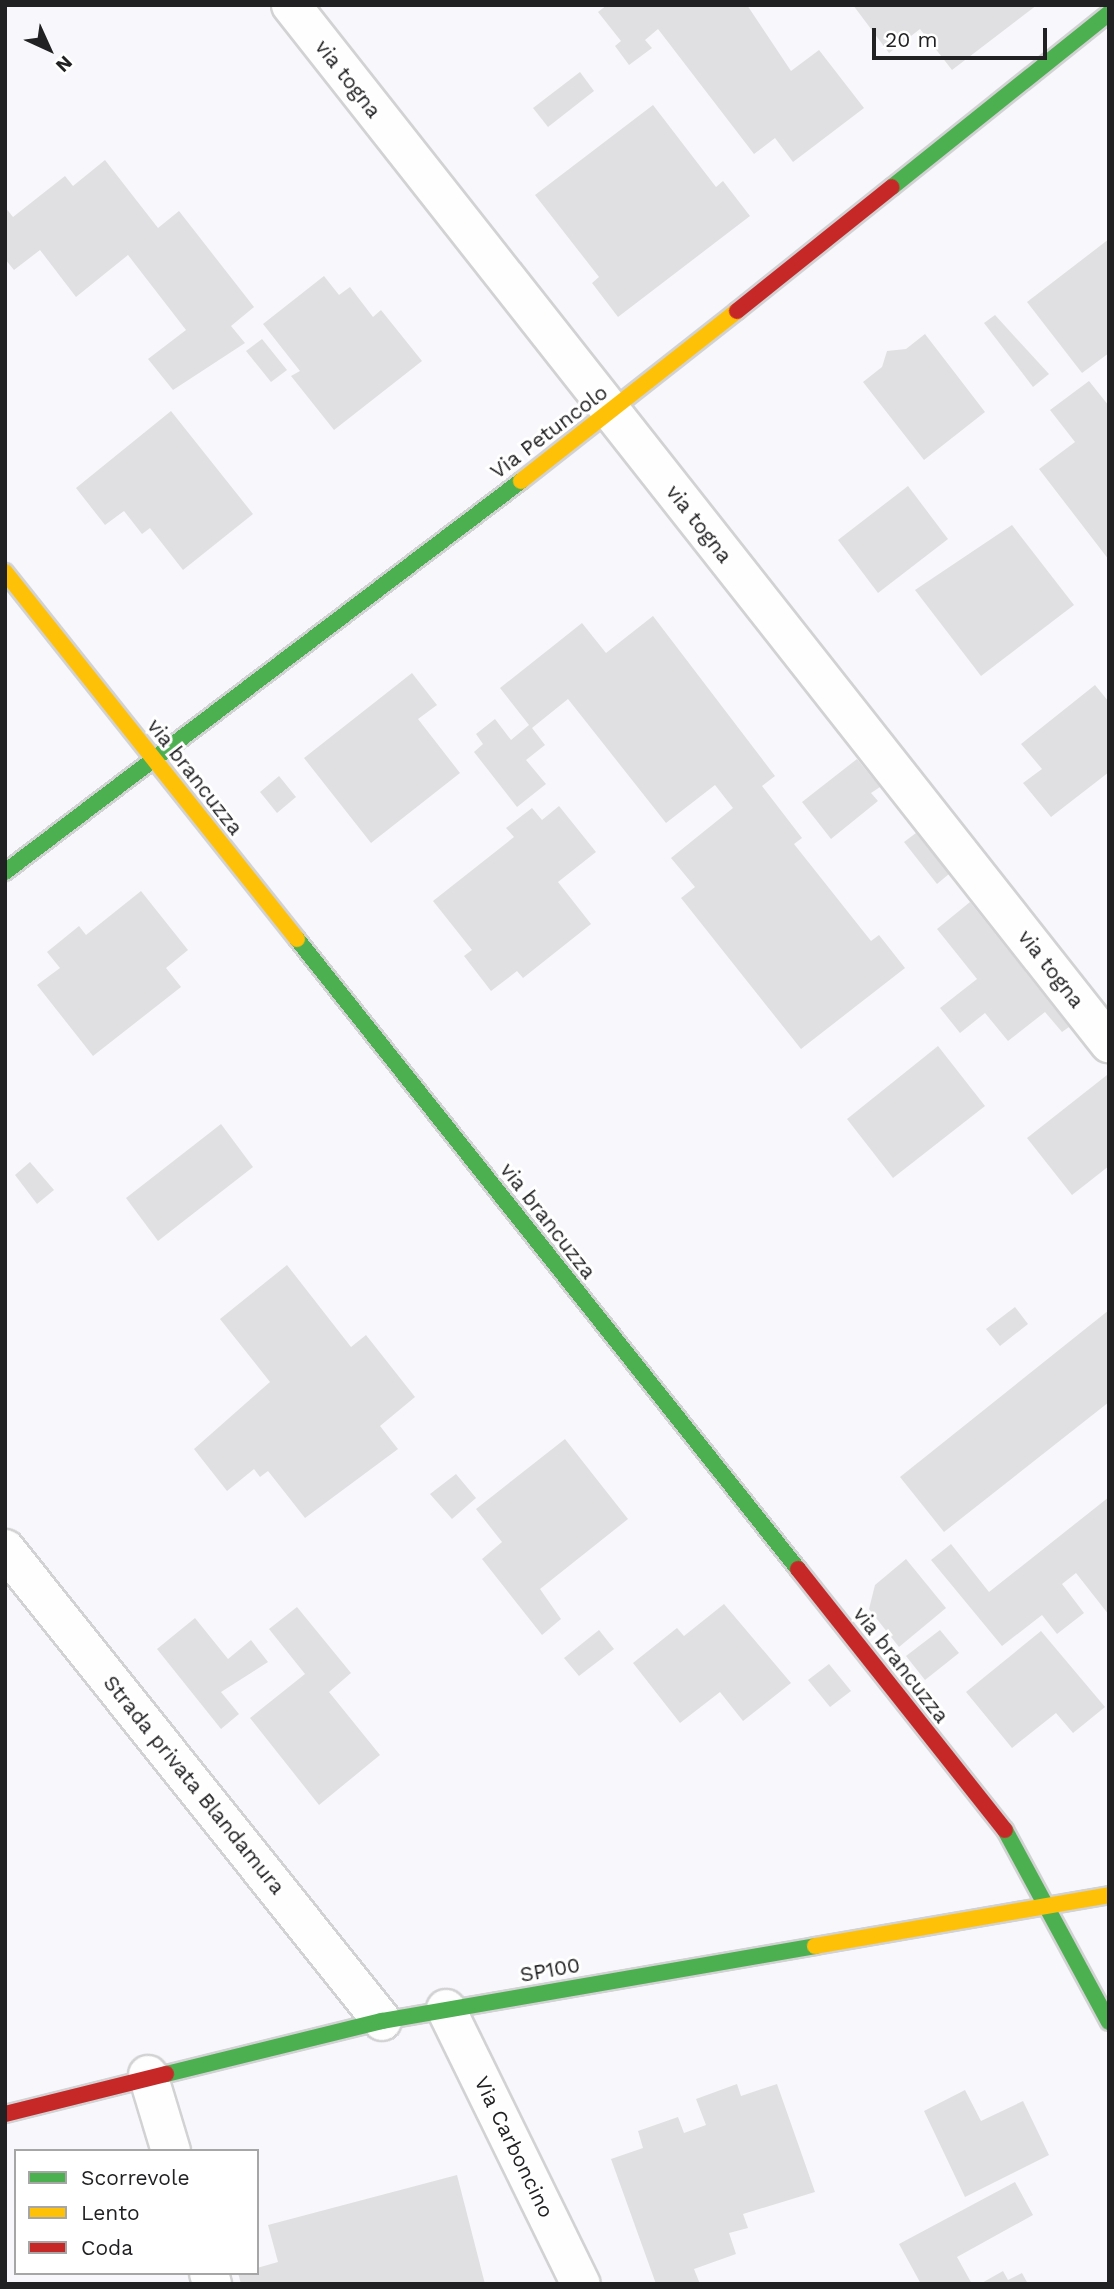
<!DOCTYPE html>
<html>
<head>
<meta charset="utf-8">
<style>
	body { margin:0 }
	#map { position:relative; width:1114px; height:2289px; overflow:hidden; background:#f8f7fb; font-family:"Work Sans",sans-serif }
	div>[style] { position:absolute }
	.building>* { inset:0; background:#e0e0e2 }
	.roads { filter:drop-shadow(2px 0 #d2d2d4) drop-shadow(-2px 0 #d2d2d4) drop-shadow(0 2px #d2d2d4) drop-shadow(0 -2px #d2d2d4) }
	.street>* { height:38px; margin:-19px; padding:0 19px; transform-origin:19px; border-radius:19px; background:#fefefe }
	.fast>* { height:16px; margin:-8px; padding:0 8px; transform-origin:8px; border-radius:8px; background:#4caf50 }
	.slow>* { height:16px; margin:-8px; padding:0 8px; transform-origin:8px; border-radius:8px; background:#ffc107 }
	.jam>* { height:16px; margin:-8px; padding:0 8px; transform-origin:8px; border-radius:8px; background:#c62828 }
	span { translate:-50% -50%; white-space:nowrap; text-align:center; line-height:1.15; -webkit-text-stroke:6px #fff; paint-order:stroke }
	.street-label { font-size:21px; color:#212123 }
	.frame { position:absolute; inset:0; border:7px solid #212123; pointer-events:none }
	.legend { position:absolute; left:14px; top:2149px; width:245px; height:126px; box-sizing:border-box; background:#fff; border:2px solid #a6a6a7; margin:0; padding:9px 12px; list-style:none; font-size:21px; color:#212123 }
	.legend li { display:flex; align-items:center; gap:14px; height:35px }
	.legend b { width:35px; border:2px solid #a6a6a7 }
	.north { position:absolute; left:14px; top:14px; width:70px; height:70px; -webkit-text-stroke:5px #fff; paint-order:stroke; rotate:135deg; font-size:19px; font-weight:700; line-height:28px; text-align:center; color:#212123 }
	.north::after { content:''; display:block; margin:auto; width:24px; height:32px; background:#212123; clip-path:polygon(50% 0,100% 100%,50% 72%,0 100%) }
	.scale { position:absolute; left:872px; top:28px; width:175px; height:32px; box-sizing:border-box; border:4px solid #212123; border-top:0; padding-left:9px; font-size:21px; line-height:24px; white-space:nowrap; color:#212123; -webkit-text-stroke:5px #fff; paint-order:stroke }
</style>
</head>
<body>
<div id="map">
	<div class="building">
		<div style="clip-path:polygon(607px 5px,747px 5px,791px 71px,819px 50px,864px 108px,793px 162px,775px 138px,754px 154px,658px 29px,645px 40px,652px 48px,629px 65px,615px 46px,621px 41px,598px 12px)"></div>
		<div style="clip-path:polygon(853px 5px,1037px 5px,952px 70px,920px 29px,889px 53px)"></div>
		<div style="clip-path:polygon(580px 72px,594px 91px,548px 127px,533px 108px)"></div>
		<div style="clip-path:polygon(653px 105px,716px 187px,723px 181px,750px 216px,618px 317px,592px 283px,599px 277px,535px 195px)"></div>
		<div style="clip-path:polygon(105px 160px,158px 228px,179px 211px,254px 307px,231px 326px,245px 343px,173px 390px,148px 359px,186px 330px,128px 255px,76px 297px,40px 250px,14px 270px,5px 259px,5px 207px,13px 217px,65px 176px,73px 186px)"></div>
		<div style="clip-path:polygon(1109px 239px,1109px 353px,1082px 373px,1027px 302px)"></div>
		<div style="clip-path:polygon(324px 276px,339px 295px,350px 287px,373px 317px,381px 310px,422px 361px,334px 430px,291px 376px,300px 371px,263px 324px)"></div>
		<div style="clip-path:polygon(995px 315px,1049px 374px,1033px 387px,984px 323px)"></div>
		<div style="clip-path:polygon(925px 334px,985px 412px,924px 460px,863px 382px,882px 367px,887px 351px,906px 349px)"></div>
		<div style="clip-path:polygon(262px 339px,287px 370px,271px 382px,246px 351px)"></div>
		<div style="clip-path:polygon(1089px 381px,1109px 406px,1109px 560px,1039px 469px,1075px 442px,1050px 410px)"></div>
		<div style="clip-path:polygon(171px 411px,253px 514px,183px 570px,150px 528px,142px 534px,124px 511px,105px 525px,76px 488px)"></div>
		<div style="clip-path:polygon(908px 486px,948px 539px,878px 593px,838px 540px)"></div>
		<div style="clip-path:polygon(1012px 525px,1074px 605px,981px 676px,915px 590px)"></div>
		<div style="clip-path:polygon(653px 616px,775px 776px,762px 786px,802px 838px,794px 844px,871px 941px,879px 935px,905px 968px,801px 1049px,681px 898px,695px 887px,671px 858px,733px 808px,715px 785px,666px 823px,568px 699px,532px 728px,545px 745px,526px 760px,546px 784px,517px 807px,474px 752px,483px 744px,476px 734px,495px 719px,511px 740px,529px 725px,500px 688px,582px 623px,606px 653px)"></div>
		<div style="clip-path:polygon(412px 673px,437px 705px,418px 719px,460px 773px,371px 843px,304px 758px)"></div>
		<div style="clip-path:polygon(1095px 685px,1109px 702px,1109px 772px,1051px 817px,1023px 783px,1042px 769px,1021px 744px)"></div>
		<div style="clip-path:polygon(857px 759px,880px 787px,871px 793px,878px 801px,831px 839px,802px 802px)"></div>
		<div style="clip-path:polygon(279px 776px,296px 797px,277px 813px,260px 792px)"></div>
		<div style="clip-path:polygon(559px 806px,596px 852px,558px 882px,591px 924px,523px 978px,517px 971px,491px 991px,464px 956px,472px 950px,433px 901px,514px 837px,506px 828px,532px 808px,542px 820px)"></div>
		<div style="clip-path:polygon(916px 833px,949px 874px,937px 884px,904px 842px)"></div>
		<div style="clip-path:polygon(141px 891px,188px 950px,166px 968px,181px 987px,93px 1056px,37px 985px,60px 968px,47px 952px,79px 926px,86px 935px)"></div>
		<div style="clip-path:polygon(970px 902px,1069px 1027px,1062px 1032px,1045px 1012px,1008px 1041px,985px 1013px,960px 1033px,940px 1008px,977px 979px,937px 929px)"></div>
		<div style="clip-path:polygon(938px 1046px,985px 1106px,893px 1178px,847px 1119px)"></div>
		<div style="clip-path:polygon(1107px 1075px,1109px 1166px,1072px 1195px,1027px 1138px)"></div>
		<div style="clip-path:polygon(221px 1124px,253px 1167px,158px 1241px,126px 1198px)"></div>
		<div style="clip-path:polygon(30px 1162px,54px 1190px,37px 1204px,15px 1175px)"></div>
		<div style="clip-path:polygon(287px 1265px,351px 1347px,366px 1335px,415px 1397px,380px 1426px,398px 1449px,305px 1518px,268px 1471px,260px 1477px,254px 1469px,227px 1491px,194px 1449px,270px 1382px,220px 1319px)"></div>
		<div style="clip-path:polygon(1015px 1307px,1028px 1324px,1000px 1346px,986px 1329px)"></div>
		<div style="clip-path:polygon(1109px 1310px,1109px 1402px,944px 1532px,900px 1477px)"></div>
		<div style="clip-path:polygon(565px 1439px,628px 1519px,540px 1589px,561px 1619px,542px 1635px,482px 1559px,502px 1542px,476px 1509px)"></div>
		<div style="clip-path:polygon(456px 1474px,476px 1498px,452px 1519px,430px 1494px)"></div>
		<div style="clip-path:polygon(1109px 1497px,1109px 1615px,1076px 1573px,1062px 1584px,1084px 1613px,1057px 1634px,1042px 1615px,1002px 1646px,931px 1560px,951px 1544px,989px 1592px)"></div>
		<div style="clip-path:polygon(906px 1559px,946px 1608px,899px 1647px,869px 1609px,875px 1585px)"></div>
		<div style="clip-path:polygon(724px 1604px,791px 1683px,743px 1721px,720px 1692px,680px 1723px,633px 1663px,677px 1628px,684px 1636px)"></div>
		<div style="clip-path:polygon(297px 1607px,351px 1673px,329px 1692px,380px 1755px,319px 1805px,250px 1718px,305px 1674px,269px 1629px)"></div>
		<div style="clip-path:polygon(195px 1618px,228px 1659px,251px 1640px,268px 1662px,221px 1692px,239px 1714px,221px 1729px,157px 1649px)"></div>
		<div style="clip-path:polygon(599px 1630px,614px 1649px,579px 1676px,564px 1658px)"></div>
		<div style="clip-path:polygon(940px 1630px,959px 1653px,925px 1680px,906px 1656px)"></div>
		<div style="clip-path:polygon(1041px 1631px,1105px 1707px,1073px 1733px,1056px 1713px,1012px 1748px,966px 1692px)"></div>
		<div style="clip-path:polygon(829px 1664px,851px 1691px,830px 1707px,808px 1680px)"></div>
		<div style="clip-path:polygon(737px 2084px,741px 2096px,777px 2084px,815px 2192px,743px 2214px,748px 2228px,729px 2233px,736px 2254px,694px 2269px,700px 2284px,656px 2284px,611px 2159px,643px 2148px,638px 2131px,678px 2117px,684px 2133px,706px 2125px,696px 2099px)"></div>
		<div style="clip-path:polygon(965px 2090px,981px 2121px,1023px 2101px,1049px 2155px,965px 2197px,924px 2111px)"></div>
		<div style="clip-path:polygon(457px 2175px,485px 2284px,241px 2284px,238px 2273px,257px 2273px,257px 2268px,278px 2262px,268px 2225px)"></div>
		<div style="clip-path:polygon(1015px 2182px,1033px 2215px,957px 2257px,972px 2284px,921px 2284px,899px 2244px)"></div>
		<div style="clip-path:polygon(1003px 2271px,1008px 2280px,1022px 2273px,1028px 2284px,980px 2284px)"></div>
	</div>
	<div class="roads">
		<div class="street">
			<div style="left:291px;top:5px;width:1322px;rotate:51.76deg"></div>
			<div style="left:5px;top:1549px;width:604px;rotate:51.38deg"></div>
			<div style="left:446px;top:2009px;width:306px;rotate:63.9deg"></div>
			<div style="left:148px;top:2075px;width:79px;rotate:73.2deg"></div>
			<div style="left:209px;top:2273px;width:11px;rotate:75deg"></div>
		</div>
		<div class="fast">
			<div style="left:892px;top:187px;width:278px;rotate:-38.7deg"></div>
			<div style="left:5px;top:872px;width:647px;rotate:-37.15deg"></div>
			<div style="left:297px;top:939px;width:805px;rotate:51.51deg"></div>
			<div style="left:1005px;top:1830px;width:218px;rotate:61.6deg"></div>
			<div style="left:166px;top:2074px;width:222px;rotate:-13.8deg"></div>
			<div style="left:382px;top:2021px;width:439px;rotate:-9.8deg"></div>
		</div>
		<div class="slow">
			<div style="left:521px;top:481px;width:275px;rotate:-38.2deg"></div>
			<div style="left:5px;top:572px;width:469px;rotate:51.5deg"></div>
			<div style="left:815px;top:1946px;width:298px;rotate:-9.8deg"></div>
		</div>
		<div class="jam">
			<div style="left:737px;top:311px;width:198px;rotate:-38.7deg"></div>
			<div style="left:798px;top:1569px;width:333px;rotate:51.6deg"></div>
			<div style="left:5px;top:2114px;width:166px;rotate:-14deg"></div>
		</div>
	</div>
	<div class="street-label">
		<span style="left:348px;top:79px;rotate:52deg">via togna</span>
		<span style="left:549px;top:432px;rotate:-37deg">Via Petuncolo</span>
		<span style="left:699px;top:524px;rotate:52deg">via togna</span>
		<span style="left:195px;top:777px;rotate:52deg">via brancuzza</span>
		<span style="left:1051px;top:969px;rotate:52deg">via togna</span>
		<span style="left:548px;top:1221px;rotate:52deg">via brancuzza</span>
		<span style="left:901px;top:1665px;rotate:52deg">via brancuzza</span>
		<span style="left:194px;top:1785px;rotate:51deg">Strada privata Blandamura</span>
		<span style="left:550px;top:1970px;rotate:-10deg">SP100</span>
		<span style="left:514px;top:2147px;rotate:64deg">Via Carboncino</span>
	</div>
	<div class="frame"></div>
	<ul class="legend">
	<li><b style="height:9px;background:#4caf50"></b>Scorrevole</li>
	<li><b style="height:9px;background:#ffc107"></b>Lento</li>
	<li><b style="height:9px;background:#c62828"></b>Coda</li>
	</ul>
	<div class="north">N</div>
	<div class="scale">20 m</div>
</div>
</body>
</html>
